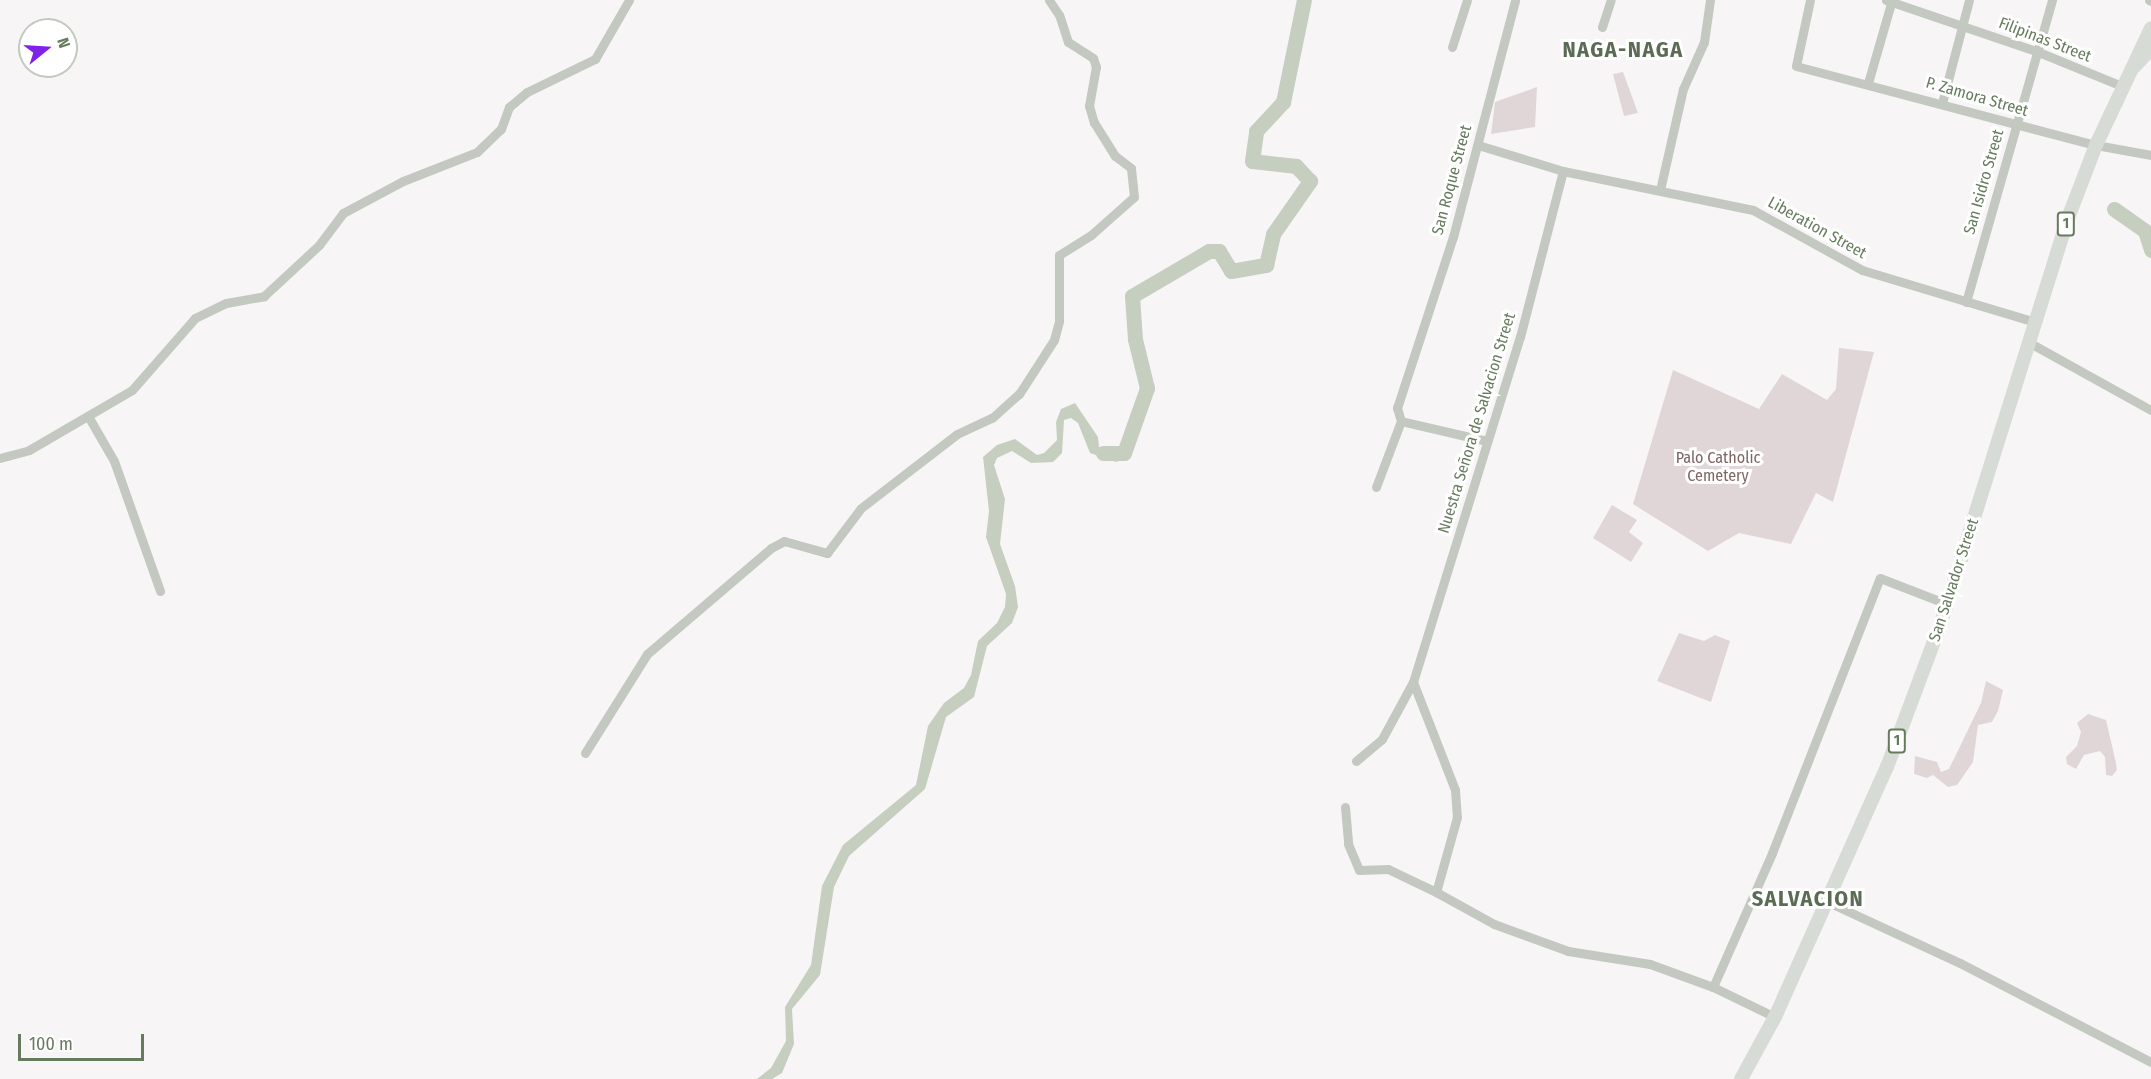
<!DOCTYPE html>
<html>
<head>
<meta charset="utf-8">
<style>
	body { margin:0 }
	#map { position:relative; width:2151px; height:1079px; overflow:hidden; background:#f8f5f7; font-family:"Fira Sans Condensed",sans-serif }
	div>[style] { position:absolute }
	.green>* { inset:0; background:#e0d6d7 }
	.water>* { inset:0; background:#c6cebf }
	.river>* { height:15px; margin:-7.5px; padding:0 7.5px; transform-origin:7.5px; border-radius:7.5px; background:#c6cebf }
	.minor>* { height:9px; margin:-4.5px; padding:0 4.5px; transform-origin:4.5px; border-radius:4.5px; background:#c3c9c0 }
	.highway>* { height:14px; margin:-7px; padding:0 7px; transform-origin:7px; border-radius:7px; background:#d6dcd5 }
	span { translate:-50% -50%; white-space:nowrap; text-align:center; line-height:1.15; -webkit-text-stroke:6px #fff; paint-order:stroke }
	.shield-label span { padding:2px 4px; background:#fff; border:2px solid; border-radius:4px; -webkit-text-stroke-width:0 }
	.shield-label { font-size:15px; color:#667b5e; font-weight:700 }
	.street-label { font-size:16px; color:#667b5e }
	.park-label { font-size:16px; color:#7e6665 }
	.district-label { font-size:22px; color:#5c6c54; font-weight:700; letter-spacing:1.5px }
	.north { position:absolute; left:18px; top:18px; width:60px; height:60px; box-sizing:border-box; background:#fff; border:2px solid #c2cabf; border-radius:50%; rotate:72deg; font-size:16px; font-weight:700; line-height:24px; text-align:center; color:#667b5e }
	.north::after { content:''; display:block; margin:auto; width:21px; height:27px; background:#7f23ea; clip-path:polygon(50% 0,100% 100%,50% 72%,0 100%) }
	.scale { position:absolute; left:18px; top:1034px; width:126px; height:27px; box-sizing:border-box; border:3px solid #667b5e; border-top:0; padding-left:8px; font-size:18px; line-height:21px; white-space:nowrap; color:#667b5e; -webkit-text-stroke:4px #fff; paint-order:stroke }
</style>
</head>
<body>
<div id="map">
	<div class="green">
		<div style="clip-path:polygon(1623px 72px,1638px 113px,1624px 116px,1613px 74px)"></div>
		<div style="clip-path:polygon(1537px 87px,1535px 127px,1491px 134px,1495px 102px)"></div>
		<div style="clip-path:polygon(1839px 348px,1874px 352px,1833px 502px,1816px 493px,1791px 544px,1739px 533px,1708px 551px,1633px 504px,1673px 370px,1759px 409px,1782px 374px,1827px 400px,1836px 389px)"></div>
		<div style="clip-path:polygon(1612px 505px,1637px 520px,1629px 532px,1643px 543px,1631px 562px,1593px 538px)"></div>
		<div style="clip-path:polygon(1679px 633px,1704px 641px,1715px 635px,1730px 641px,1711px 702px,1657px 681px)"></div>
		<div style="clip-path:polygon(1986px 681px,2003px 690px,1998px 711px,1992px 722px,1978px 725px,1973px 762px,1957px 785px,1948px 787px,1933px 775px,1927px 778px,1914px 774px,1915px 756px,1937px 762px,1941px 772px,1949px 769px,1981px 703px)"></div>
		<div style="clip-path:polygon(2088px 714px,2106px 720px,2116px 763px,2117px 770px,2112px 776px,2106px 775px,2105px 757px,2100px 751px,2084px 755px,2076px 769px,2067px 764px,2066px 757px,2077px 746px,2081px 732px,2077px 723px)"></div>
	</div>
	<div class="water">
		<div style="clip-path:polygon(1075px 403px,1098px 437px,1099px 447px,1122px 447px,1126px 458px,1116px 462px,1090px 453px,1078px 423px,1071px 418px,1064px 420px,1062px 453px,1053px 462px,1031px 463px,1012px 451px,997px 458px,994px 465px,1005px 499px,1000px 544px,1015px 586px,1018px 607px,1012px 623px,987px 646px,974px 697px,946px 717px,925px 789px,849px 856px,834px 887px,820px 975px,792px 1009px,794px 1044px,782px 1073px,772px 1079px,757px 1079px,771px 1068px,786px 1041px,785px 1007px,811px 965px,822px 886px,843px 845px,916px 785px,928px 726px,944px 703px,964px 688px,971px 675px,978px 641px,997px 623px,1005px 607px,1006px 594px,986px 537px,989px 511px,983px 457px,997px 445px,1015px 439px,1037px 455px,1044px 453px,1057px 440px,1056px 422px,1061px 409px)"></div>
	</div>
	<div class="river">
		<div style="left:2114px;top:209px;width:38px;rotate:35deg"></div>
		<div style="left:2145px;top:231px;width:20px;rotate:72deg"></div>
		<div style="left:1103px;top:453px;width:21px"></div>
		<div style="left:1124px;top:453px;width:69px;rotate:-70.5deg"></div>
		<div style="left:1147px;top:388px;width:50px;rotate:-103.8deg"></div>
		<div style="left:1135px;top:339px;width:43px;rotate:-94deg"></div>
		<div style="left:1132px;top:296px;width:89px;rotate:-30.3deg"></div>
		<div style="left:1209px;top:251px;width:10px"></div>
		<div style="left:1219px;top:251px;width:23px;rotate:59deg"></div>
		<div style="left:1231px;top:271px;width:36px;rotate:-10deg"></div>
		<div style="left:1266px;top:265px;width:32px;rotate:-77deg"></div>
		<div style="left:1273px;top:234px;width:65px;rotate:-55.1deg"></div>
		<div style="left:1310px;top:181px;width:21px;rotate:-133deg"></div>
		<div style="left:1296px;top:166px;width:44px;rotate:-173.5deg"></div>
		<div style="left:1252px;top:161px;width:30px;rotate:-82deg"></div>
		<div style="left:1256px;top:131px;width:40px;rotate:-47deg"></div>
		<div style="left:1283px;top:102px;width:104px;rotate:-78.4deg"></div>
	</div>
	<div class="minor">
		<div style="left:1810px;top:0;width:67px;rotate:102deg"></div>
		<div style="left:1796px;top:66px;width:310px;rotate:14.8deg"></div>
		<div style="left:2096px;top:145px;width:56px;rotate:10.3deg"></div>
		<div style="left:1886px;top:0;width:158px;rotate:18.8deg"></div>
		<div style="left:2036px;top:51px;width:95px;rotate:22.2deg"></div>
		<div style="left:2149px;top:0;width:2px;rotate:27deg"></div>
		<div style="left:1602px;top:27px;width:28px;rotate:-72deg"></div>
		<div style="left:1452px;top:47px;width:49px;rotate:-72.3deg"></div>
		<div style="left:1868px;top:83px;width:86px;rotate:-73.9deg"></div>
		<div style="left:1942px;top:103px;width:106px;rotate:-75.3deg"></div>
		<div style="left:1478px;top:145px;width:89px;rotate:17deg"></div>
		<div style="left:1563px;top:171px;width:194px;rotate:11.6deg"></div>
		<div style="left:1753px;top:210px;width:124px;rotate:28.8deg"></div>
		<div style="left:1862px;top:270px;width:181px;rotate:16.7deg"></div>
		<div style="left:1660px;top:190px;width:104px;rotate:-77.2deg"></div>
		<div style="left:1683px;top:89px;width:51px;rotate:-65.9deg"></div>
		<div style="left:1704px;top:42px;width:42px;rotate:-81.9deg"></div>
		<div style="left:1966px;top:302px;width:314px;rotate:-74.1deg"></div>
		<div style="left:2030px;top:343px;width:138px;rotate:29deg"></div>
		<div style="left:88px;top:416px;width:52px;rotate:60deg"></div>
		<div style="left:114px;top:461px;width:138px;rotate:70.5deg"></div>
		<div style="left:1487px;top:441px;width:88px;rotate:-166.9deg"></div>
		<div style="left:1401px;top:421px;width:14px;rotate:-107deg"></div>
		<div style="left:1397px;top:408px;width:180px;rotate:-71.9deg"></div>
		<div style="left:1453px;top:237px;width:245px;rotate:-75.3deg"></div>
		<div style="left:0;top:458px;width:30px;rotate:-15deg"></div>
		<div style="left:29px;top:450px;width:119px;rotate:-30.2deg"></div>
		<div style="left:132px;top:390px;width:96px;rotate:-48.8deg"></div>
		<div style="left:195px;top:318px;width:34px;rotate:-26deg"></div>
		<div style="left:226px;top:303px;width:39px;rotate:-10deg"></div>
		<div style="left:264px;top:296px;width:75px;rotate:-42.8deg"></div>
		<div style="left:319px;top:245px;width:40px;rotate:-53deg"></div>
		<div style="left:343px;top:213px;width:68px;rotate:-28.1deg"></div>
		<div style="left:403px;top:181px;width:79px;rotate:-21.4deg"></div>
		<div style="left:477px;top:152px;width:33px;rotate:-44deg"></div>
		<div style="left:501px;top:129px;width:23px;rotate:-70deg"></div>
		<div style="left:509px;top:107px;width:23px;rotate:-40deg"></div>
		<div style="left:527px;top:92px;width:76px;rotate:-25.9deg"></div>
		<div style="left:595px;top:59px;width:68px;rotate:-60deg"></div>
		<div style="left:1376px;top:487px;width:71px;rotate:-69.3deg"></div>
		<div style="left:1413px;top:682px;width:116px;rotate:68.7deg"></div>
		<div style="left:1455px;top:790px;width:27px;rotate:86deg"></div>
		<div style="left:1457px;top:817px;width:78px;rotate:105.6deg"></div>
		<div style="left:1436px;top:892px;width:66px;rotate:28.9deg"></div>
		<div style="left:1494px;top:924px;width:79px;rotate:20deg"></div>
		<div style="left:1568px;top:951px;width:83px;rotate:9deg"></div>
		<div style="left:1650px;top:964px;width:67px;rotate:20.1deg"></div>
		<div style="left:1713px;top:987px;width:69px;rotate:25.8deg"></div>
		<div style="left:585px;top:753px;width:117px;rotate:-57.9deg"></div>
		<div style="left:647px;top:654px;width:163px;rotate:-40.5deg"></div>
		<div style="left:771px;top:548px;width:15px;rotate:-28deg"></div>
		<div style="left:784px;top:541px;width:45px;rotate:15.6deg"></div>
		<div style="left:827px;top:553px;width:56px;rotate:-52.9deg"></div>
		<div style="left:861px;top:508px;width:121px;rotate:-37.6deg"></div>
		<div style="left:957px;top:434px;width:38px;rotate:-25deg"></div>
		<div style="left:992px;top:418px;width:36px;rotate:-42deg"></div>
		<div style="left:1019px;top:394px;width:64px;rotate:-57.1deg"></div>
		<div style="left:1054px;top:340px;width:20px;rotate:-75deg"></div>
		<div style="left:1059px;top:321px;width:66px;rotate:-90deg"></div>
		<div style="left:1059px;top:255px;width:38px;rotate:-32deg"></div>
		<div style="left:1091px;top:235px;width:57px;rotate:-41.5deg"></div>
		<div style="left:1134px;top:197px;width:29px;rotate:-96deg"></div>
		<div style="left:1131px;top:168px;width:20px;rotate:-143deg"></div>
		<div style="left:1115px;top:156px;width:39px;rotate:-122deg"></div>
		<div style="left:1094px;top:123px;width:18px;rotate:-106deg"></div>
		<div style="left:1089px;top:106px;width:40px;rotate:-80deg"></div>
		<div style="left:1096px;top:67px;width:9px;rotate:-108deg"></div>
		<div style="left:1093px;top:58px;width:30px;rotate:-147deg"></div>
		<div style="left:1068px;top:42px;width:28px;rotate:-108deg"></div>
		<div style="left:1059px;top:15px;width:18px;rotate:-124deg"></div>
		<div style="left:1356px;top:761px;width:34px;rotate:-40deg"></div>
		<div style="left:1382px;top:739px;width:65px;rotate:-61.5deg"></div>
		<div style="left:1413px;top:682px;width:361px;rotate:-72.8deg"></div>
		<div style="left:1520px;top:337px;width:171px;rotate:-75.5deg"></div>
		<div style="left:1345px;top:807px;width:37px;rotate:85deg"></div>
		<div style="left:1348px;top:844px;width:28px;rotate:67deg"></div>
		<div style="left:1359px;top:870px;width:29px;rotate:-2deg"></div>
		<div style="left:1388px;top:869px;width:53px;rotate:25.6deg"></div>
		<div style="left:1828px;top:902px;width:145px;rotate:24.8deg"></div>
		<div style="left:1960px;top:963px;width:215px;rotate:27.4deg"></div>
		<div style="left:1713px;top:987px;width:146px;rotate:-66.2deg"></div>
		<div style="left:1772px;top:853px;width:295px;rotate:-68.6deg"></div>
		<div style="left:1880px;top:578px;width:72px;rotate:21.2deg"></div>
	</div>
	<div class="highway">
		<div style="left:2134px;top:67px;width:25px;rotate:-47deg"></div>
		<div style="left:1741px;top:1079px;width:71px;rotate:-61.3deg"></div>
		<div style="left:1775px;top:1017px;width:274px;rotate:-65.9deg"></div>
		<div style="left:1887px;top:767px;width:157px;rotate:-69.5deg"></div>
		<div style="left:1942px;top:620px;width:421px;rotate:-72.6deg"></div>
		<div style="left:2068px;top:218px;width:78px;rotate:-69deg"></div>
		<div style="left:2096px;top:145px;width:129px;rotate:-64.8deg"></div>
	</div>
	<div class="shield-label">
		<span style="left:2066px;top:224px">1</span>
		<span style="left:1897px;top:741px">1</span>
	</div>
	<div class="street-label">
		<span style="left:2045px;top:40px;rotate:21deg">Filipinas Street</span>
		<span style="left:1977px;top:97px;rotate:16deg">P. Zamora Street</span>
		<span style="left:1452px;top:180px;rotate:-75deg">San Roque Street</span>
		<span style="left:1984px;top:182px;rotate:-74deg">San Isidro Street</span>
		<span style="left:1817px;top:228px;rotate:29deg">Liberation Street</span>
		<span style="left:1477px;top:423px;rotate:-73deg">Nuestra Señora de Salvacion Street</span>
		<span style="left:1954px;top:580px;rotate:-72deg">San Salvador Street</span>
	</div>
	<div class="park-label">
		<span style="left:1718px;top:467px">Palo Catholic<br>Cemetery</span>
	</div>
	<div class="district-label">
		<span style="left:1623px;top:50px">NAGA-NAGA</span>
		<span style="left:1808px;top:899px">SALVACION</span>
	</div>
	<div class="north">N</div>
	<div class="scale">100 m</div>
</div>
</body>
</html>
